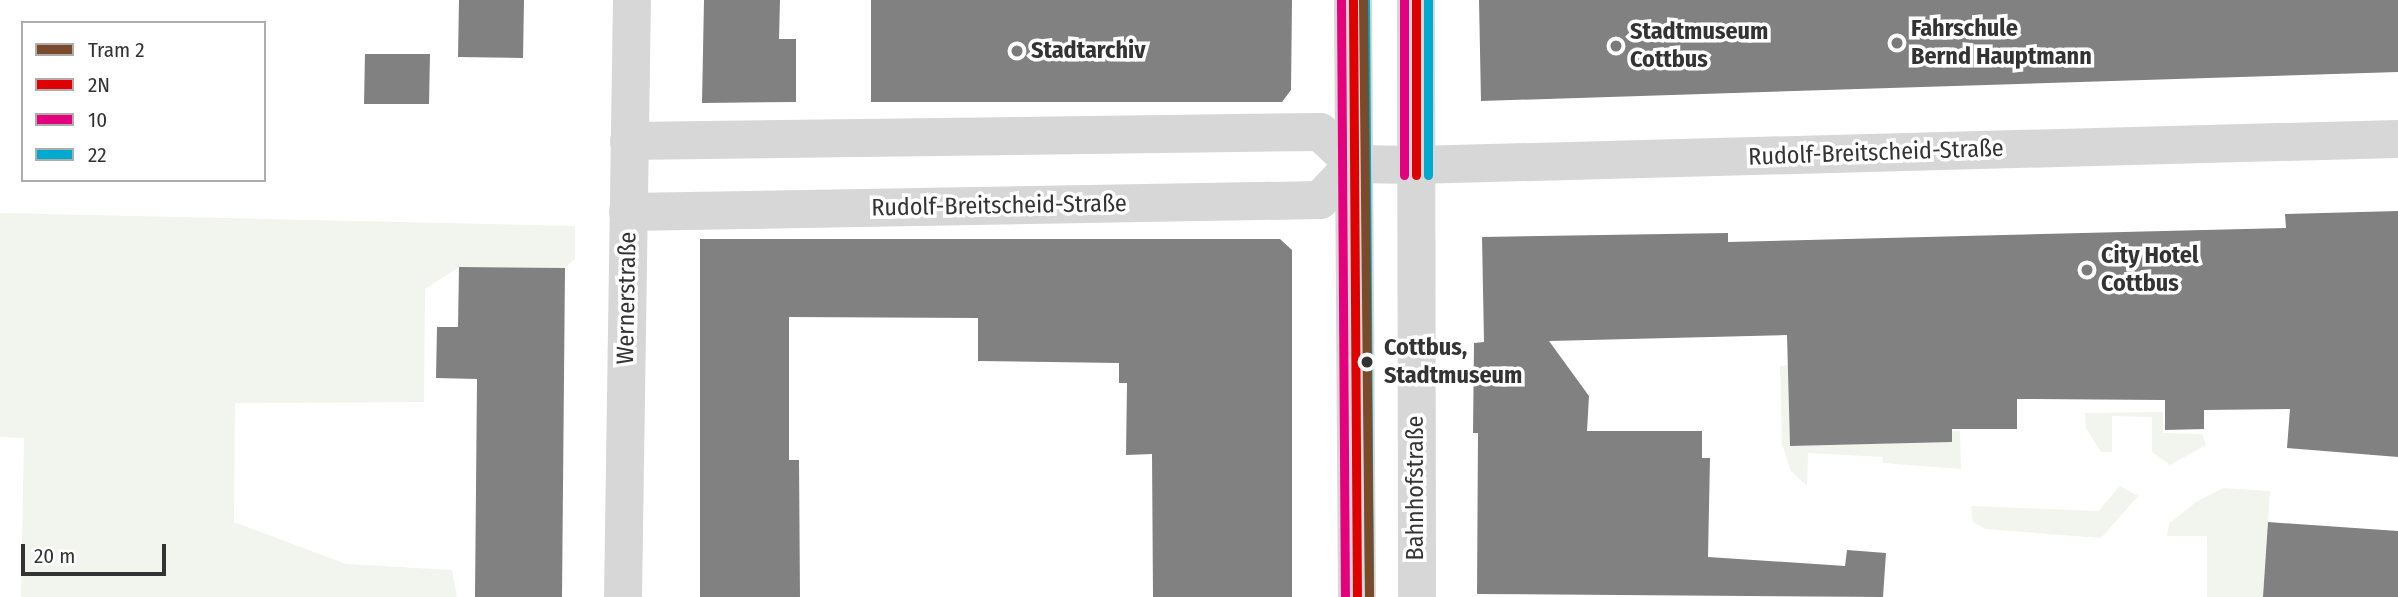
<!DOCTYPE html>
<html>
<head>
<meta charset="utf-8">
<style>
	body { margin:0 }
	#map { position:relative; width:2398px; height:597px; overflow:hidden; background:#fff; font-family:"Fira Sans Condensed",sans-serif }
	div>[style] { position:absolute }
	.green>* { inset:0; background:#f1f5ed }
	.building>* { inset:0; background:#818181 }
	.minor>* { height:38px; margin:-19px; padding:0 19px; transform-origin:19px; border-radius:19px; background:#d7d7d7 }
	.bus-1>* { height:9px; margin:-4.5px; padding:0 4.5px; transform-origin:4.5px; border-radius:4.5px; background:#df0101 }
	.bus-2>* { height:9px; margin:-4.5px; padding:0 4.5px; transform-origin:4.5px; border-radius:4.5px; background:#e5007d }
	.bus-3>* { height:9px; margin:-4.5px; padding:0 4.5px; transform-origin:4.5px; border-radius:4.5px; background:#00a9ce }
	.tram-1>* { height:9px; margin:-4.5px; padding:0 4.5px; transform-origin:4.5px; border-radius:4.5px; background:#7a4b2a }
	.dots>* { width:19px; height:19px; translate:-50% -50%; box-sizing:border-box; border:4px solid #fff; border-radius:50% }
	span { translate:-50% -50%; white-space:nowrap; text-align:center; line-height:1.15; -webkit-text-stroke:7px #fff; paint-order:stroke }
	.poi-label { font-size:24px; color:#333; font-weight:700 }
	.left { translate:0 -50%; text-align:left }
	.street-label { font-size:24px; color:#333 }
	.stop-label { font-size:24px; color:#333; font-weight:700 }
	.legend { position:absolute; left:21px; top:21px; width:245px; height:161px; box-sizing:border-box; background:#fff; border:2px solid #adadad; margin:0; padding:9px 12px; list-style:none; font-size:21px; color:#333 }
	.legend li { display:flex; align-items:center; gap:14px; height:35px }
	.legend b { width:35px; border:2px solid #adadad }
	.scale { position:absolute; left:21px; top:544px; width:145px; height:32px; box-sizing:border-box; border:4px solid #333; border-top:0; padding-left:9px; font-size:21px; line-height:24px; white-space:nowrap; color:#333; -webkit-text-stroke:5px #fff; paint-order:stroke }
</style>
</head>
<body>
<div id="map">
	<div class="green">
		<div style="clip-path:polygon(0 213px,575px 226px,575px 259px,565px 268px,459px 267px,425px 289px,424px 402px,235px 403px,234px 522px,346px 564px,452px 570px,457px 597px,21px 597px,24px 438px,0 437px)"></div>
		<div style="clip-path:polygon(1788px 365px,1790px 446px,1952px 442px,1952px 431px,1960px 431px,1961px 469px,1883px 463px,1882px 457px,1808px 453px,1807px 486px,1791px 471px,1782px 444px,1780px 366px)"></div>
		<div style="clip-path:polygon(2163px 412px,2163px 433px,2202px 434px,2206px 445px,2170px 465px,2152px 452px,2152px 417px,2112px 416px,2112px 452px,2101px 452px,2086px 428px,2085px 413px)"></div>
		<div style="clip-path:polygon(2120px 486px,2138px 496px,2101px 538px,1985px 529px,1973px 522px,1971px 506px,2098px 511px)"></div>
		<div style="clip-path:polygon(2223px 488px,2270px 491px,2263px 597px,2207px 597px,2207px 536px,2167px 536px,2169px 524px,2196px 502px)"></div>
	</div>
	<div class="building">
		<div style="clip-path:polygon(459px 0,524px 0,523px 58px,458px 57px)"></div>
		<div style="clip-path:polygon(704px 0,780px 0,779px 39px,796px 39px,796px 102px,702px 103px)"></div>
		<div style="clip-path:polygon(871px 0,1292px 0,1291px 90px,1282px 102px,871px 102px)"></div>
		<div style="clip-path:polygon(1479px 0,2398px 0,2398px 72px,1481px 101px)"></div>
		<div style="clip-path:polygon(365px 54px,430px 54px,429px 104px,364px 104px)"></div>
		<div style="clip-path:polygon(2398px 211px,2398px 457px,2287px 448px,2290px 409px,2204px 410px,2204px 429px,2165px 430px,2165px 400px,2017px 399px,2017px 429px,1952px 429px,1952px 442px,1790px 446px,1787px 335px,1549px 341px,1589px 396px,1587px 431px,1702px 431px,1702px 458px,1710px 458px,1708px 557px,1845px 566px,1847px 550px,1886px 553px,1883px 597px,1477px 594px,1478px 433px,1473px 433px,1474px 343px,1484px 342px,1482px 237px,1728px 233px,1728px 242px,2286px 228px,2285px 214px)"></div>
		<div style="clip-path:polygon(700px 239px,1280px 239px,1292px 250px,1292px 597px,1153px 597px,1152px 454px,1126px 455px,1127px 383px,1119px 383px,1119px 363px,978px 361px,978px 318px,789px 317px,789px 460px,799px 460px,800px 597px,700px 597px)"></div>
		<div style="clip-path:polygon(459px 267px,565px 268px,562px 597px,475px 597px,477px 379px,436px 378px,437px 327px,458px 327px)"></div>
		<div style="clip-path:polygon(2268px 522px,2398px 531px,2398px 597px,2263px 597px)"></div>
	</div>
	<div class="minor">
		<div style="left:1353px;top:0;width:597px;rotate:89.62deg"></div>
		<div style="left:1416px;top:0;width:597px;rotate:89.9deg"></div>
		<div style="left:629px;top:141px;width:691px;rotate:-0.75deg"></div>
		<div style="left:1320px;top:132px;width:47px;rotate:43.3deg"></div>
		<div style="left:1354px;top:164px;width:62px;rotate:0.9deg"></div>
		<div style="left:1416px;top:165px;width:982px;rotate:-1.52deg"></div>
		<div style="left:628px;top:212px;width:692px;rotate:-0.99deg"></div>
		<div style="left:1320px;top:200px;width:50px;rotate:-46.6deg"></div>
		<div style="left:623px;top:597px;width:597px;rotate:-89.14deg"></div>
	</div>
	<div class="bus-1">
		<div style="left:1353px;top:0;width:597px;rotate:89.62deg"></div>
		<div style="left:1416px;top:0;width:175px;rotate:90deg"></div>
	</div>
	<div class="bus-2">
		<div style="left:1341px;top:0;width:597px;rotate:89.62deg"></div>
		<div style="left:1404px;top:0;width:175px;rotate:90deg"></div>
	</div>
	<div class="bus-3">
		<div style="left:1365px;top:0;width:597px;rotate:89.62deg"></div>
		<div style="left:1428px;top:0;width:175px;rotate:90deg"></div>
	</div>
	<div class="tram-1">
		<div style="left:1363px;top:0;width:597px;rotate:89.42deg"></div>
	</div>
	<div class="dots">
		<div style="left:1897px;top:43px;background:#7a7a7a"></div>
		<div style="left:1616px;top:46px;background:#7a7a7a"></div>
		<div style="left:1017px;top:51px;background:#7a7a7a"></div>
		<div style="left:2087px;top:270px;background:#7a7a7a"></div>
		<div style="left:1367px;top:362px;background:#333"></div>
	</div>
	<div class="poi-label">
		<span class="left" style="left:1911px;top:43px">Fahrschule<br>Bernd Hauptmann</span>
		<span class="left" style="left:1630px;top:46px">Stadtmuseum<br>Cottbus</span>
		<span class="left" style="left:1031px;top:51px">Stadtarchiv</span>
		<span class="left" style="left:2101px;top:270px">City Hotel<br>Cottbus</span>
	</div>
	<div class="street-label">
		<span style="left:1876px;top:153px;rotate:-2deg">Rudolf-Breitscheid-Straße</span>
		<span style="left:999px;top:206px;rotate:-1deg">Rudolf-Breitscheid-Straße</span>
		<span style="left:627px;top:298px;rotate:-89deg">Wernerstraße</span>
		<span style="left:1416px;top:488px;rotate:-90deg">Bahnhofstraße</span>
	</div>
	<div class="stop-label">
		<span class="left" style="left:1384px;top:362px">Cottbus,<br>Stadtmuseum</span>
	</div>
	<ul class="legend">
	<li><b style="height:9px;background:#7a4b2a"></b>Tram 2</li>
	<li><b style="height:9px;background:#df0101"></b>2N</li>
	<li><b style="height:9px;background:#e5007d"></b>10</li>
	<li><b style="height:9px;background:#00a9ce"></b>22</li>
	</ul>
	<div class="scale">20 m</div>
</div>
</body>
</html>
